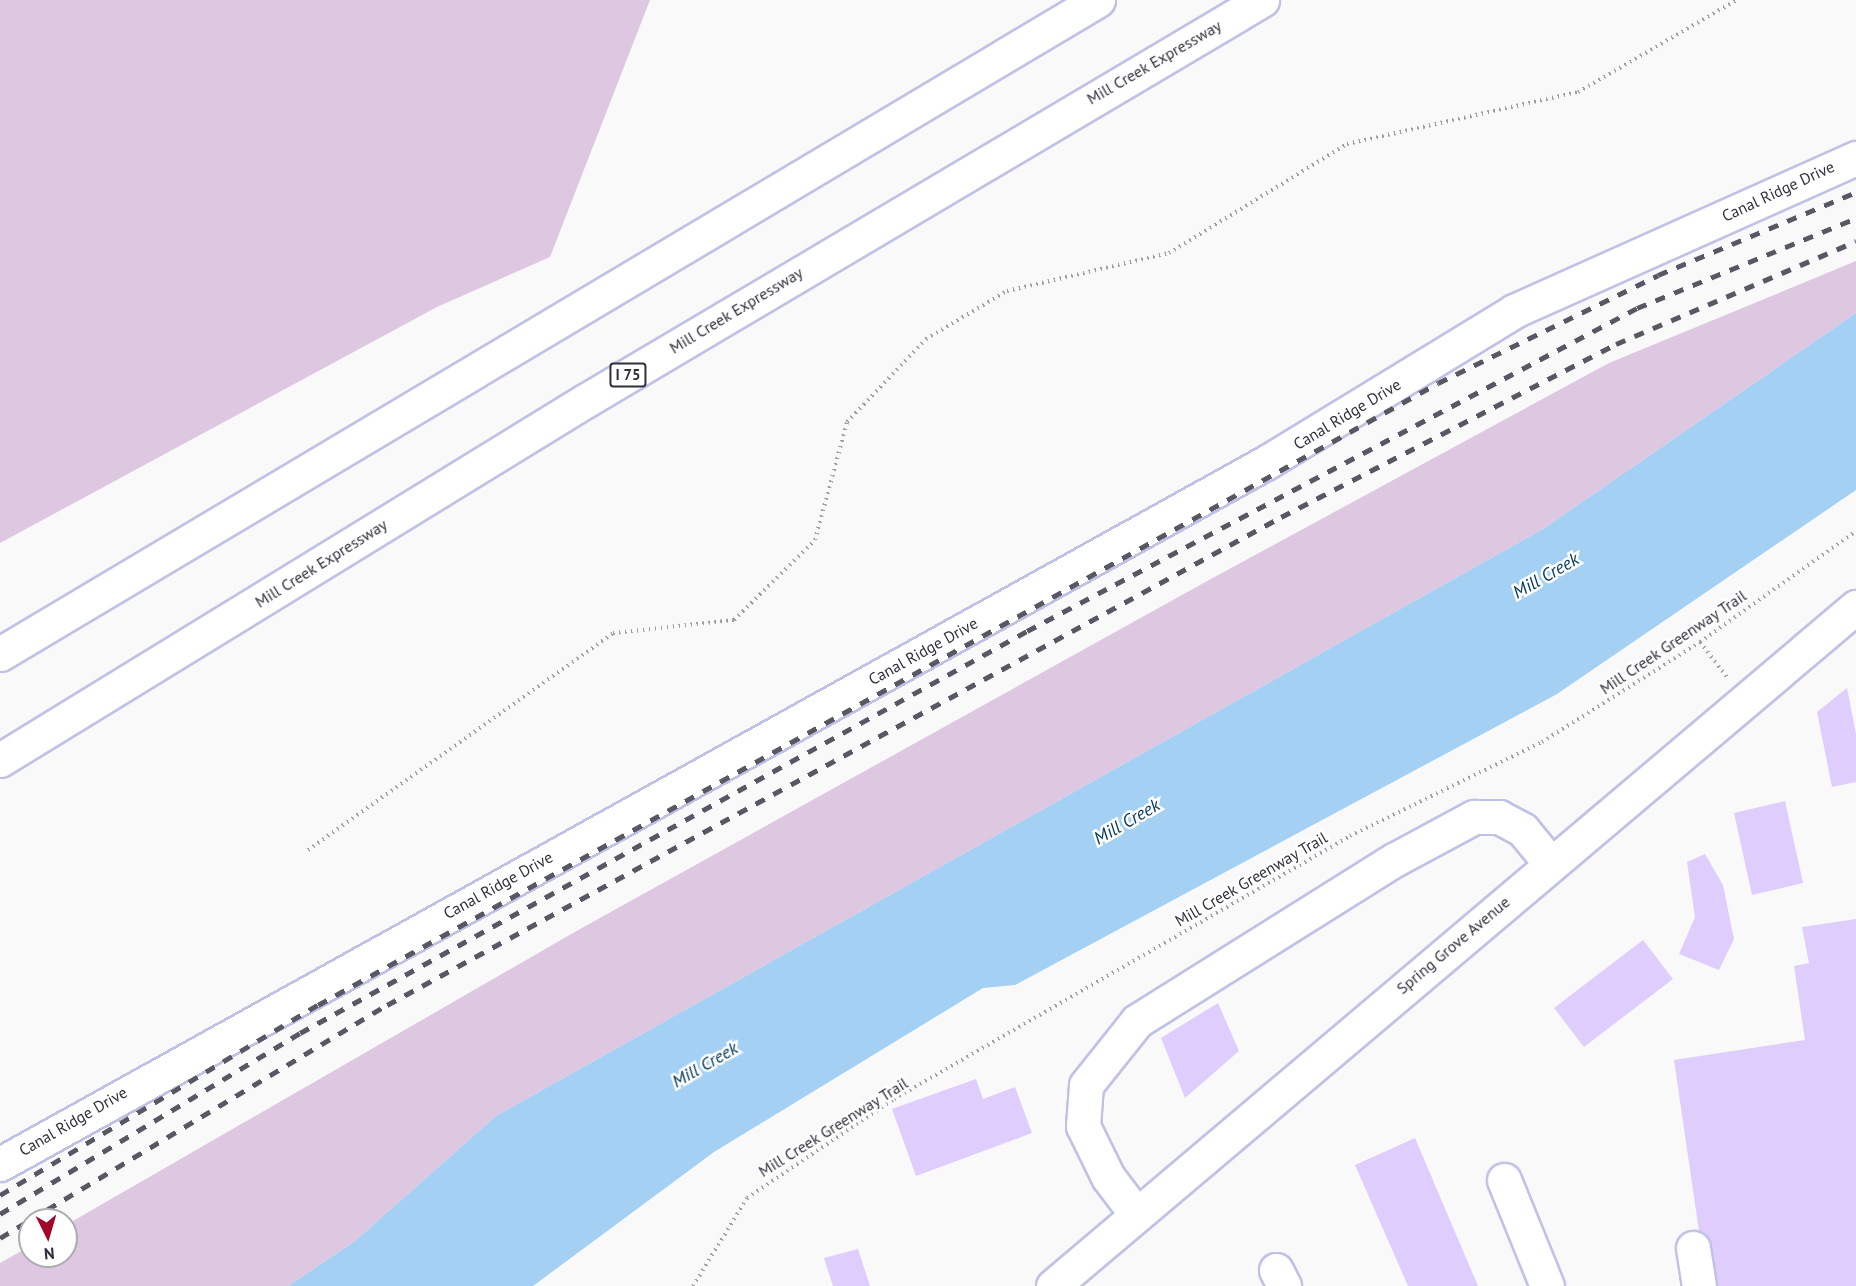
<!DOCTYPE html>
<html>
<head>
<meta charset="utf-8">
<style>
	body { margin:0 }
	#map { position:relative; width:1856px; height:1286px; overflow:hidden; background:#f9f9f9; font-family:"PT Sans",sans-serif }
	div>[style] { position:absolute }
	.green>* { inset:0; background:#ddc7e1 }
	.water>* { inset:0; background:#a4d0f3 }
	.building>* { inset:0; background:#dfcdfd }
	.path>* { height:4px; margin-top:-2px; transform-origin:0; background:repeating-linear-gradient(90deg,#9e9ea4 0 1.5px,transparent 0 6px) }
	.roads { filter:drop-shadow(2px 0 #c0c2e5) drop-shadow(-2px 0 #c0c2e5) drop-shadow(0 2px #c0c2e5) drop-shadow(0 -2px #c0c2e5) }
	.minor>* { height:33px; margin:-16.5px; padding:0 16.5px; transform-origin:16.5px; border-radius:16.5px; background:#fff }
	.major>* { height:33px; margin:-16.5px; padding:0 16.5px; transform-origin:16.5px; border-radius:16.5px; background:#fff }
	.highway>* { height:33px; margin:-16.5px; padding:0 16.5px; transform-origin:16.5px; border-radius:16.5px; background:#fff }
	.rail>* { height:4.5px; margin-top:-2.25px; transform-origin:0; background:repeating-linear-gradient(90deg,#575863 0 10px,transparent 0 20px) }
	span { translate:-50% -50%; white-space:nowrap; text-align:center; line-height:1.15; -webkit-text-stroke:5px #fff; paint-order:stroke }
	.shield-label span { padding:2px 4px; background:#fff; border:2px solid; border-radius:4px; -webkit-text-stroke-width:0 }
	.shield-label { font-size:15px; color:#2f303d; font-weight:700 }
	.street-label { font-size:16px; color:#2f303d }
	.water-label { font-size:18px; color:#003657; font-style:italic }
	.north { position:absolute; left:18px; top:1208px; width:60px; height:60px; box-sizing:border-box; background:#fff; border:2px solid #acacb1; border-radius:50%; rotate:175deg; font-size:16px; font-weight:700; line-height:24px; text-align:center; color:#2f303d }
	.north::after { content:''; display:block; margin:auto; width:21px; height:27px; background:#a30628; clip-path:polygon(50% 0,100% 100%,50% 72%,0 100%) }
</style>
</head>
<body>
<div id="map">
	<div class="green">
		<div style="clip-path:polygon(0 0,650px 0,550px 257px,437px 307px,0 543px)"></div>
		<div style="clip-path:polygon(1856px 261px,1856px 313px,1543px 529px,496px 1116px,355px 1241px,288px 1286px,0 1286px,0 1263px,30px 1246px,30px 1256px,66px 1256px,66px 1225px,580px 929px,1209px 580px,1609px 363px)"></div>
	</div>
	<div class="water">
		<div style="clip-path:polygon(1856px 313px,1856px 490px,1557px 694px,1015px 985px,983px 988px,714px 1152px,533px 1286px,288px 1286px,355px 1241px,496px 1116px,1543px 529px)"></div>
	</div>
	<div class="building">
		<div style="clip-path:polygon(1847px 688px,1856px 734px,1856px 782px,1832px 787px,1817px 712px)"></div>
		<div style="clip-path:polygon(1785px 801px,1803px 883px,1752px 895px,1734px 813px)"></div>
		<div style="clip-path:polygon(1705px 854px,1723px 885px,1734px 939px,1719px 970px,1679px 954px,1695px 917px,1687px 862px)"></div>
		<div style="clip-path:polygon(1856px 919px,1856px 1286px,1707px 1286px,1674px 1060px,1805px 1040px,1794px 966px,1809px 963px,1802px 927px)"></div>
		<div style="clip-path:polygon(1643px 940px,1673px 979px,1584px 1047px,1554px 1008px)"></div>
		<div style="clip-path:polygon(1218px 1003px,1239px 1051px,1185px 1098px,1161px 1038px)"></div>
		<div style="clip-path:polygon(976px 1079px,983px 1099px,1015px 1087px,1032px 1133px,916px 1176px,892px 1109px)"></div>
		<div style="clip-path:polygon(1415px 1138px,1478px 1286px,1408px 1286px,1355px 1165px)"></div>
		<div style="clip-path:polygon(858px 1249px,870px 1286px,833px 1286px,824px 1258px)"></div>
	</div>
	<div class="path">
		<div style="left:1700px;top:642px;width:44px;rotate:52.4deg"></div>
		<div style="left:308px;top:850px;width:374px;rotate:-35.4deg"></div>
		<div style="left:613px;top:633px;width:122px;rotate:-6.1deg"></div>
		<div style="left:734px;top:620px;width:114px;rotate:-44.6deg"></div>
		<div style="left:815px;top:540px;width:122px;rotate:-74.8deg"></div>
		<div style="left:847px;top:422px;width:115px;rotate:-46.4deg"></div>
		<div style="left:926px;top:339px;width:94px;rotate:-30.7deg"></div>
		<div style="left:1007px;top:291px;width:166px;rotate:-13.2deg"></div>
		<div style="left:1169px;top:253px;width:209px;rotate:-31.5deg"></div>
		<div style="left:1347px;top:144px;width:237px;rotate:-12.7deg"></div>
		<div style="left:1578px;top:92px;width:184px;rotate:-30.1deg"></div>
		<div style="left:693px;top:1286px;width:103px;rotate:-58.5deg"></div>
		<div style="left:747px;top:1198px;width:177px;rotate:-34deg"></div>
		<div style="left:894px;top:1099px;width:526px;rotate:-29.97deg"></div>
		<div style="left:1350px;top:836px;width:214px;rotate:-26.1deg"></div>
		<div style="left:1542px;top:742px;width:187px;rotate:-32.3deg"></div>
		<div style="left:1700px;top:642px;width:191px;rotate:-35.4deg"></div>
	</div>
	<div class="roads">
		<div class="minor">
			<div style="left:0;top:1164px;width:1448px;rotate:-28.99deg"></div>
			<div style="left:1267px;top:462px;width:289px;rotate:-31.4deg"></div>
			<div style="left:1514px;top:311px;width:375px;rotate:-24.1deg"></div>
			<div style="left:1504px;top:1180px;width:114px;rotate:67.9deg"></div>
			<div style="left:1136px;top:1214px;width:46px;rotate:-127.1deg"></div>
			<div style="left:1108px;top:1177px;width:57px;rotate:-116.1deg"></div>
			<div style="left:1083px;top:1126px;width:41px;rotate:-85.8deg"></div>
			<div style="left:1086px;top:1085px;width:82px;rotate:-51.4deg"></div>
			<div style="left:1137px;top:1021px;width:303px;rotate:-32.1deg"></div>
			<div style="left:1394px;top:860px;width:91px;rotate:-28.3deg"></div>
			<div style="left:1474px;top:817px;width:25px"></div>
			<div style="left:1499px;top:817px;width:27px;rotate:28deg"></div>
			<div style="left:1523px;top:830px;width:43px;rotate:50.7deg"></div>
			<div style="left:1693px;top:1248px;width:38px;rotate:81deg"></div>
			<div style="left:1276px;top:1270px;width:18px;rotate:63deg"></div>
		</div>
		<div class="major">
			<div style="left:1053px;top:1286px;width:1052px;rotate:-40.22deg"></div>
		</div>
		<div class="highway">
			<div style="left:0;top:654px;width:1278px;rotate:-30.78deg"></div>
			<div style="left:0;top:760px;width:686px;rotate:-31.54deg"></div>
			<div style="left:585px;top:401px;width:787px;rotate:-30.64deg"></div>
		</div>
	</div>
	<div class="rail">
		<div style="left:0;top:1195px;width:370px;rotate:-30.9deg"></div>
		<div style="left:318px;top:1005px;width:1281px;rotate:-29.05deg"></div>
		<div style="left:1438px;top:383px;width:245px;rotate:-26.1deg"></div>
		<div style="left:1658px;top:275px;width:215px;rotate:-22.7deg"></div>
		<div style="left:0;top:1214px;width:350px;rotate:-31.1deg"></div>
		<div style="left:300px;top:1033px;width:831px;rotate:-28.94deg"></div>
		<div style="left:1027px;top:631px;width:690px;rotate:-27.9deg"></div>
		<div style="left:1637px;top:308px;width:237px;rotate:-22.3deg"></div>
		<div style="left:30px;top:1220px;width:417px;rotate:-31.1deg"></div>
		<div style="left:387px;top:1005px;width:1019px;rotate:-28.63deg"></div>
		<div style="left:1281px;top:517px;width:377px;rotate:-27.3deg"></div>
		<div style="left:1616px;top:344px;width:261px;rotate:-23.2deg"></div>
		<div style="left:0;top:1238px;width:35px;rotate:-31deg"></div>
	</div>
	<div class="shield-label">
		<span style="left:628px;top:375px">I 75</span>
	</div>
	<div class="street-label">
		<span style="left:1154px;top:62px;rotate:-30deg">Mill Creek Expressway</span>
		<span style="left:1778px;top:191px;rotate:-25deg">Canal Ridge Drive</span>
		<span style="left:736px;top:310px;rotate:-31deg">Mill Creek Expressway</span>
		<span style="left:1347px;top:414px;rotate:-31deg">Canal Ridge Drive</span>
		<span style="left:321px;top:563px;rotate:-32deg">Mill Creek Expressway</span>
		<span style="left:1673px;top:642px;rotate:-34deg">Mill Creek Greenway Trail</span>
		<span style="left:923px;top:651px;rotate:-29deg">Canal Ridge Drive</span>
		<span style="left:1251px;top:879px;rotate:-30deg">Mill Creek Greenway Trail</span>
		<span style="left:498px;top:885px;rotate:-29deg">Canal Ridge Drive</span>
		<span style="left:1453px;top:945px;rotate:-40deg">Spring Grove Avenue</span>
		<span style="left:73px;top:1121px;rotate:-30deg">Canal Ridge Drive</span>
		<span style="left:833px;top:1127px;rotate:-32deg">Mill Creek Greenway Trail</span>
	</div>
	<div class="water-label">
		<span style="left:1546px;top:576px;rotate:-30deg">Mill Creek</span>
		<span style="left:1127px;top:822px;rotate:-30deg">Mill Creek</span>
		<span style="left:705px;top:1065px;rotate:-30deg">Mill Creek</span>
	</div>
	<div class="north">N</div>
</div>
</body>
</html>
